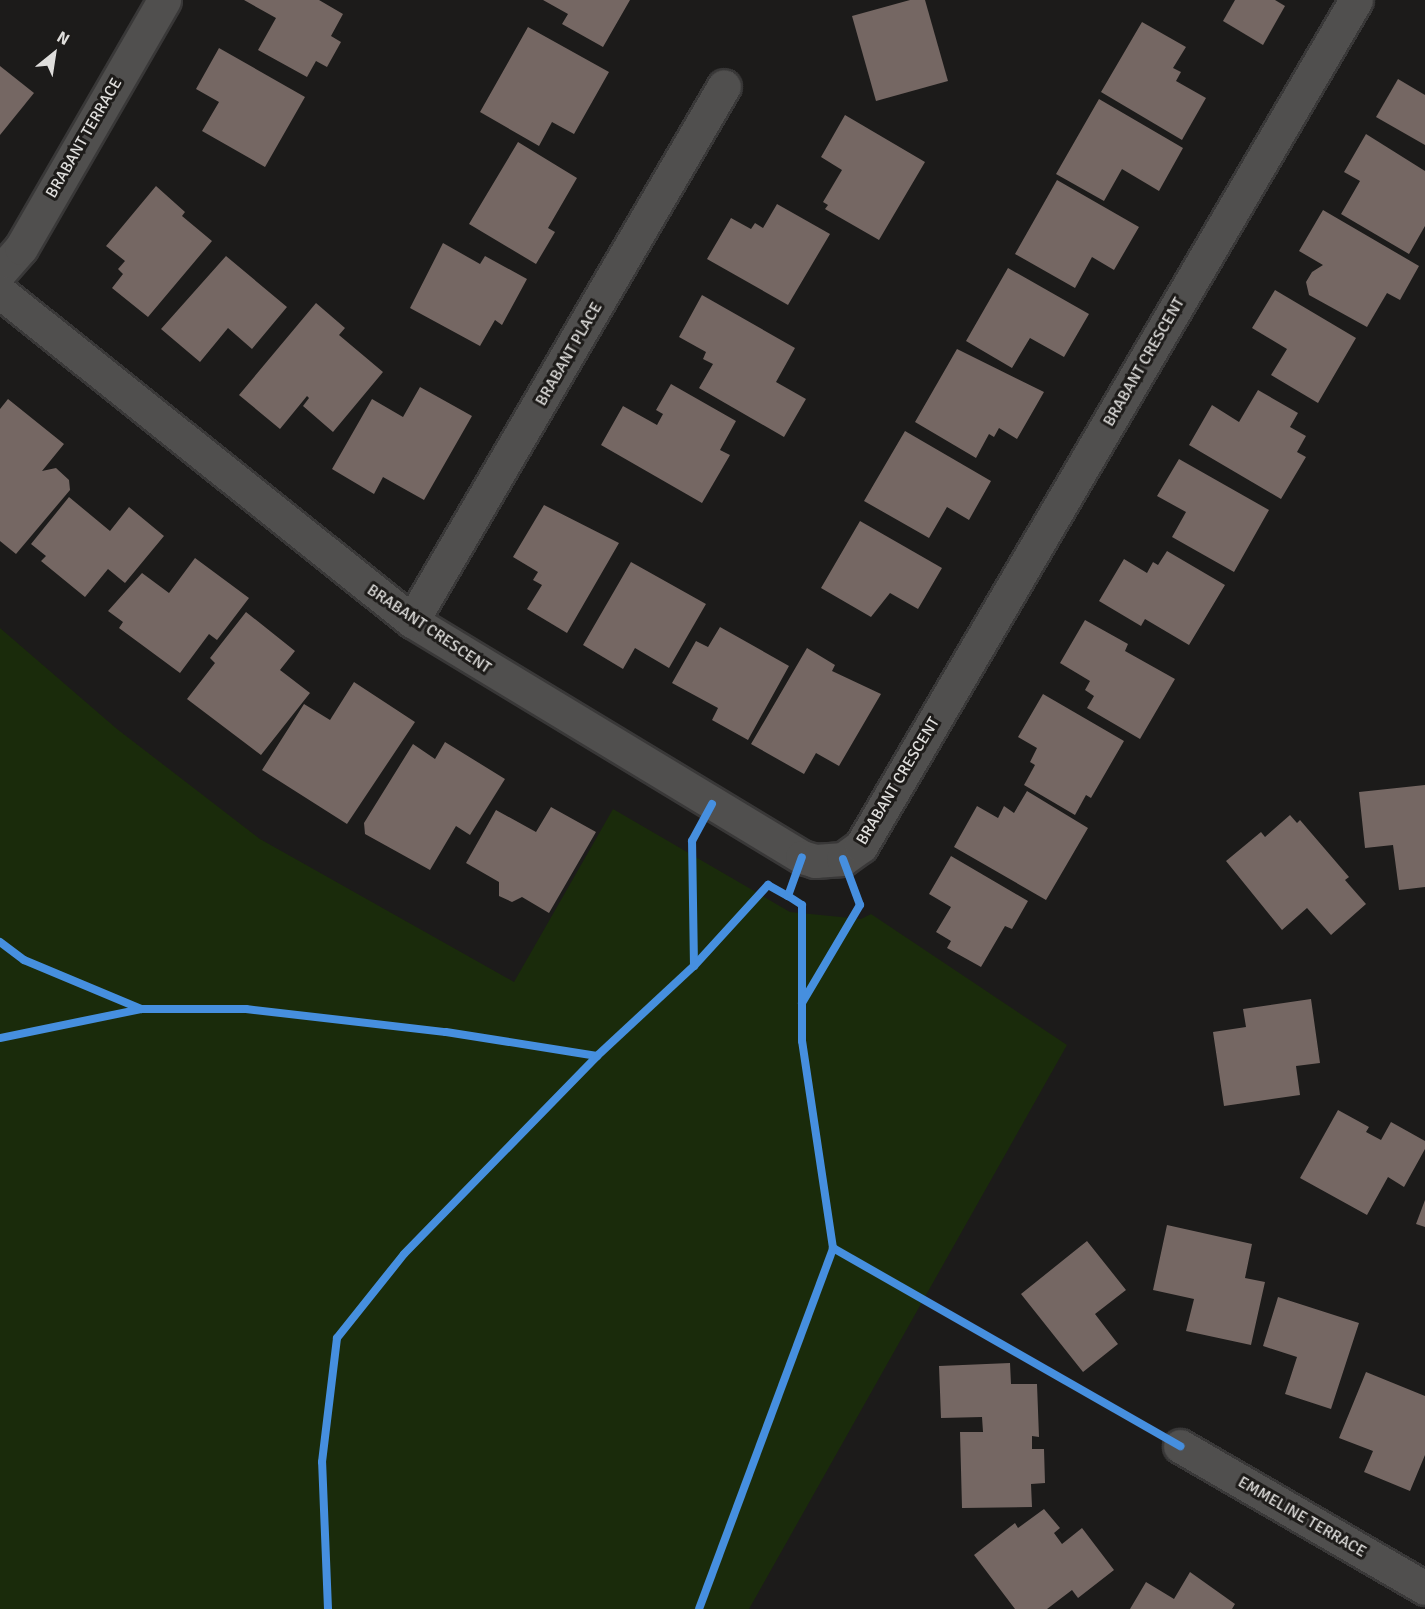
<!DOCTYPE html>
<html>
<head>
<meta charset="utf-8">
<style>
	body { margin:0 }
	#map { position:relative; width:1425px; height:1609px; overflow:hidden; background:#1c1b1a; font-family:Signika,sans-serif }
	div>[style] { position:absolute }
	.green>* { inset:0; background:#1a2b0b }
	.building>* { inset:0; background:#756763 }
	.roads { filter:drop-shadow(2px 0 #393838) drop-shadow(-2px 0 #393838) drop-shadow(0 2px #393838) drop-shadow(0 -2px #393838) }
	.minor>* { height:33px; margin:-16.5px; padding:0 16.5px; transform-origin:16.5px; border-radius:16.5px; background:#504f4e }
	.cycleway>* { height:8px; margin:-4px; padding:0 4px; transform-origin:4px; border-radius:4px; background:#468fdf }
	span { translate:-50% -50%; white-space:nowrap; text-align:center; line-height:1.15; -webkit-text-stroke:6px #1d1b19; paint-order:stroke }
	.street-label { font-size:16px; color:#dfdedc }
	.north { position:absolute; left:24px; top:24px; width:60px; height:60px; -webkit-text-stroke:4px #1d1b19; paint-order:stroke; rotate:30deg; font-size:16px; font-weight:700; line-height:24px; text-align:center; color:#dfdedc }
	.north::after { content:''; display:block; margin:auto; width:21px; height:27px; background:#dfdedc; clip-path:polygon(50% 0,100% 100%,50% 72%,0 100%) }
</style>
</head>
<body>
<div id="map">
	<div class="green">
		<div style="clip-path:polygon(0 628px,117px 729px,260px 839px,514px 982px,613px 809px,790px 912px,861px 919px,871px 914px,1067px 1045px,749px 1609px,0 1609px)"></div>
	</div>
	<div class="building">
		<div style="clip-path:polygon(244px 0,319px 0,343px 14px,331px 36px,341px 42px,327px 67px,316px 61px,307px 77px,258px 50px,276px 18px)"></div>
		<div style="clip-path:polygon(543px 0,630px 0,603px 47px,562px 24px,568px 14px)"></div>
		<div style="clip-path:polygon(910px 0,925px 0,948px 81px,876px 101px,852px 16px)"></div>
		<div style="clip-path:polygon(1235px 0,1275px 0,1285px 6px,1263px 45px,1223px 21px)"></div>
		<div style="clip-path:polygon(1142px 22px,1186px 47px,1173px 68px,1181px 72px,1176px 81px,1206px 98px,1182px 140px,1101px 92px)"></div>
		<div style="clip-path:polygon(528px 27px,609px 72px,574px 134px,552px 122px,539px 146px,480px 112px)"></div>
		<div style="clip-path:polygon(219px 48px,305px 97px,265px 167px,202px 131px,219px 102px,196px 89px)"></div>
		<div style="clip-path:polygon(0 66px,34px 93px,0 135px)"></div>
		<div style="clip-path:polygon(1398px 79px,1425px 95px,1425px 145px,1376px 117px)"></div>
		<div style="clip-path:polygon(1099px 99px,1183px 148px,1159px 191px,1122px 169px,1104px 201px,1056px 174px)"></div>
		<div style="clip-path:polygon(845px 115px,925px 162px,879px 240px,825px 209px,828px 205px,823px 202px,842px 170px,821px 157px)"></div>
		<div style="clip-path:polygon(1366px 134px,1425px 171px,1425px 226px,1409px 254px,1341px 214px,1360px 181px,1344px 172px)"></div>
		<div style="clip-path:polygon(518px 142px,577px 178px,548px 228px,555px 232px,536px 264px,469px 224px)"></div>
		<div style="clip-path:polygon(1057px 180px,1139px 227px,1114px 270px,1092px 257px,1075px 288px,1015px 254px)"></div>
		<div style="clip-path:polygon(156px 186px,185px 212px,182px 216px,212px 241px,148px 317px,112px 288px,123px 274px,118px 269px,125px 261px,106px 246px)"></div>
		<div style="clip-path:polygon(777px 204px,830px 234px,788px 305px,707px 259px,731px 218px,751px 229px,755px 223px,763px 228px)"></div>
		<div style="clip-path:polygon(1323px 210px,1419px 266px,1400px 300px,1387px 293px,1367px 327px,1309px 295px,1306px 282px,1312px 272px,1323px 265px,1299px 251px)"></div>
		<div style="clip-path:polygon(443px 243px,480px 264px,485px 256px,527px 279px,502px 325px,495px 320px,480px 346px,410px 308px)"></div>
		<div style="clip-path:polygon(226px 256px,287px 307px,252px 349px,228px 328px,200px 362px,161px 329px)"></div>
		<div style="clip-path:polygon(1008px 268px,1089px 314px,1064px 357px,1030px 338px,1012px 368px,966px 341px)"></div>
		<div style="clip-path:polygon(1275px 290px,1356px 338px,1318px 403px,1271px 375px,1287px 349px,1252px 328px)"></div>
		<div style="clip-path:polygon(702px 295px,795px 348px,776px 382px,806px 399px,784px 437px,699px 388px,713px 364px,703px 359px,706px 352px,679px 337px)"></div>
		<div style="clip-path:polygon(316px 303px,345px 328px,339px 335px,383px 372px,333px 432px,303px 406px,309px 398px,307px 396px,280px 429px,239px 395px)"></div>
		<div style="clip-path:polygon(957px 349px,1044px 392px,1017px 439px,999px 428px,994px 437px,989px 434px,976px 458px,915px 422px)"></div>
		<div style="clip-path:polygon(671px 384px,736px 421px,720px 450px,730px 455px,702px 503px,601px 445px,623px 406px,657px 425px,663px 414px,656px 410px)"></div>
		<div style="clip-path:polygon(420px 387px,472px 416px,424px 500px,383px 477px,374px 494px,332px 469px,372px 399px,403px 417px)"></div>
		<div style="clip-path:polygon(1258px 390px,1298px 413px,1290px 427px,1306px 436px,1297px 452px,1306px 457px,1281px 499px,1189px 445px,1212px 405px,1239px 422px)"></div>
		<div style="clip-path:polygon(8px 399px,64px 444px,42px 471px,56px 468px,69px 480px,70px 490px,16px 554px,0 541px,0 409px)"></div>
		<div style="clip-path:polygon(905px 431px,991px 481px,969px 520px,947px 507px,929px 538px,864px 501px)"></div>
		<div style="clip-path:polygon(1179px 459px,1269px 510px,1234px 572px,1172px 537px,1186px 512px,1157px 496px)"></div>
		<div style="clip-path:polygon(69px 497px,110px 531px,129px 507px,164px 536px,125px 583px,108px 569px,85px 597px,41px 561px,46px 556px,31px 544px)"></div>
		<div style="clip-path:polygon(544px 505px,619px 543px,567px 633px,527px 609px,542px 585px,533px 580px,538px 572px,513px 557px)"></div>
		<div style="clip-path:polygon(860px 521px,942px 568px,918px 609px,890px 593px,871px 617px,821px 588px)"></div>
		<div style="clip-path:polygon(1167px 551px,1225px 585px,1189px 645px,1145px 619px,1141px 626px,1099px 601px,1124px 559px,1147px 573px,1153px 562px,1158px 565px)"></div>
		<div style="clip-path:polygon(195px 558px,249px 598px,217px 640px,209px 634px,180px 673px,119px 628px,123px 622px,108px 611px,142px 573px,169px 593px)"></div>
		<div style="clip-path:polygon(631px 562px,706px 604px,669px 668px,635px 648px,623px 669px,583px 645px)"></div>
		<div style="clip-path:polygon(246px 612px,295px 651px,280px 670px,310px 693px,261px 755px,187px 699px,215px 663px,210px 658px)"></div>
		<div style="clip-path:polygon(1085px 620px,1128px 644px,1125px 651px,1175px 679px,1140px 739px,1087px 708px,1094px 696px,1085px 690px,1090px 681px,1060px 663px)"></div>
		<div style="clip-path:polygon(720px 627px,789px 666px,748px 740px,712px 720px,718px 708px,672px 683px,696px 641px,708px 647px)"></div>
		<div style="clip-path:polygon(807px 648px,835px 665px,832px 671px,881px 694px,839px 766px,816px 753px,804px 774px,751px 744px)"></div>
		<div style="clip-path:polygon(354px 682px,415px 722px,347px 824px,262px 770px,304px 704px,330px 720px)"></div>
		<div style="clip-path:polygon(1043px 694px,1124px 741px,1091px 798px,1086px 795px,1075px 815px,1024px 785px,1035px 765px,1030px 762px,1037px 748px,1018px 737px)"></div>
		<div style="clip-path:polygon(445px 742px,505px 779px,470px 835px,456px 826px,430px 870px,365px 834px,364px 823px,413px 744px,435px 759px)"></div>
		<div style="clip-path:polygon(1425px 785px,1425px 887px,1399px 890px,1393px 845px,1365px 848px,1359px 792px)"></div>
		<div style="clip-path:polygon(1027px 791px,1088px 828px,1046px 900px,954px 847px,977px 806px,998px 818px,1004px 806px,1014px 813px)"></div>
		<div style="clip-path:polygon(551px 807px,596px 832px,549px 913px,522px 897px,512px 902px,499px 896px,499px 882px,466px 863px,496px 810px,536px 832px)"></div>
		<div style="clip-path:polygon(1290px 815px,1297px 823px,1300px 820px,1349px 877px,1345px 880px,1366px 904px,1331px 935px,1307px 908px,1282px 930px,1226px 861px,1261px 832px,1265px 837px)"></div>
		<div style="clip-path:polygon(951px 856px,1028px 901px,1012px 929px,1005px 926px,981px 967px,947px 948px,951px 941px,936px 932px,951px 907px,929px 894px)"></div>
		<div style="clip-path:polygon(1311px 999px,1320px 1063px,1296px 1066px,1300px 1095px,1224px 1106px,1213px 1032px,1246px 1027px,1243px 1009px)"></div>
		<div style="clip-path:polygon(1338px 1110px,1369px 1127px,1366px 1132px,1381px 1140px,1391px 1122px,1425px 1141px,1425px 1149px,1404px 1187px,1388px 1177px,1367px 1215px,1300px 1178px)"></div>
		<div style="clip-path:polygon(1425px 1200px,1425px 1227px,1416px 1224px)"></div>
		<div style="clip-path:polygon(1167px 1225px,1252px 1244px,1245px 1278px,1265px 1282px,1251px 1345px,1186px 1331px,1194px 1299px,1153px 1290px)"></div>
		<div style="clip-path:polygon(1087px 1241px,1126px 1290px,1095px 1314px,1118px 1344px,1083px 1372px,1021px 1294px)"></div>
		<div style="clip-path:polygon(1278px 1297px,1359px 1323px,1331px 1409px,1285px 1394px,1297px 1357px,1263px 1346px)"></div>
		<div style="clip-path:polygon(1010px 1363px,1011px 1384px,1037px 1384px,1039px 1437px,1032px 1436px,1032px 1449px,1044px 1449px,1045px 1483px,1031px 1484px,1032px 1507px,962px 1508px,960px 1432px,983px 1432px,982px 1417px,941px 1418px,939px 1366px)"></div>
		<div style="clip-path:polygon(1366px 1372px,1425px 1396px,1425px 1455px,1410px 1491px,1364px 1472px,1373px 1451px,1339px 1438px)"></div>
		<div style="clip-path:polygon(1044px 1509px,1060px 1528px,1054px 1533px,1062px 1544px,1082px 1528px,1114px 1570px,1078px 1598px,1072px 1590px,1047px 1609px,1015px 1609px,974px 1555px,1015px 1523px,1018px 1528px)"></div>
		<div style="clip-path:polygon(1190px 1572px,1235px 1604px,1232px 1609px,1130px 1609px,1146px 1582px,1174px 1599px)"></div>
	</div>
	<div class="roads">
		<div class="minor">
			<div style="left:0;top:272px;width:32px;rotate:-49deg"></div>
			<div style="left:21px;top:248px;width:286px;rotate:-60deg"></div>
			<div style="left:0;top:292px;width:527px;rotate:38.61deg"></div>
			<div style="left:412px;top:621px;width:456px;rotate:31.2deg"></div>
			<div style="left:802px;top:857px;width:14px;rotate:17deg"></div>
			<div style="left:815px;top:861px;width:28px;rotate:-4deg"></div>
			<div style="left:843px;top:859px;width:22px;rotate:-36deg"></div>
			<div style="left:861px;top:846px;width:980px;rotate:-59.67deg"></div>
			<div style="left:412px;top:621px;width:619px;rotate:-59.75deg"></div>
			<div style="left:1180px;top:1446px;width:283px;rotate:30.1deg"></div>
		</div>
	</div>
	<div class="cycleway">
		<div style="left:0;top:942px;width:30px;rotate:37deg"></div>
		<div style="left:24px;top:960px;width:127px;rotate:22.7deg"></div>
		<div style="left:141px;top:1009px;width:105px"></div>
		<div style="left:246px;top:1009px;width:201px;rotate:6.6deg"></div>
		<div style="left:446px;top:1032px;width:153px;rotate:9deg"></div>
		<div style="left:694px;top:966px;width:125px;rotate:-90.9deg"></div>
		<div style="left:692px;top:841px;width:42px;rotate:-61.6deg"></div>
		<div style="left:802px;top:1003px;width:114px;rotate:-59.4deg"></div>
		<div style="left:860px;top:905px;width:49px;rotate:-110.3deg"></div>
		<div style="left:0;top:1038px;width:144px;rotate:-11.6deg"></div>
		<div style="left:833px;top:1248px;width:400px;rotate:29.7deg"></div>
		<div style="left:328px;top:1609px;width:147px;rotate:-92.3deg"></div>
		<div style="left:322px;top:1462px;width:125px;rotate:-83.1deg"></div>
		<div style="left:337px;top:1338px;width:107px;rotate:-51.4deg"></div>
		<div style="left:404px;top:1254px;width:277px;rotate:-45.7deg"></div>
		<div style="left:597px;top:1056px;width:132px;rotate:-42.9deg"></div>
		<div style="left:694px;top:966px;width:110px;rotate:-47.6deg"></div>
		<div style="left:768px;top:885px;width:23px;rotate:29deg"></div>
		<div style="left:788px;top:896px;width:41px;rotate:-70.3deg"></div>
		<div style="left:699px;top:1609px;width:385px;rotate:-69.6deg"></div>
		<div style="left:833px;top:1248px;width:209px;rotate:-98.5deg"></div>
		<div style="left:802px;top:1041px;width:136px;rotate:-90deg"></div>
		<div style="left:802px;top:905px;width:17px;rotate:-147deg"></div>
	</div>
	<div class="street-label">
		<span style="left:84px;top:138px;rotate:-60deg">BRABANT TERRACE</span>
		<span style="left:569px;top:354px;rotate:-60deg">BRABANT PLACE</span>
		<span style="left:1144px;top:362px;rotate:-60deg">BRABANT CRESCENT</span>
		<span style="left:429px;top:629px;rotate:34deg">BRABANT CRESCENT</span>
		<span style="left:898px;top:781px;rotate:-59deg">BRABANT CRESCENT</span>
		<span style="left:1302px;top:1517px;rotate:30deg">EMMELINE TERRACE</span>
	</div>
	<div class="north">N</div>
</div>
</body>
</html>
